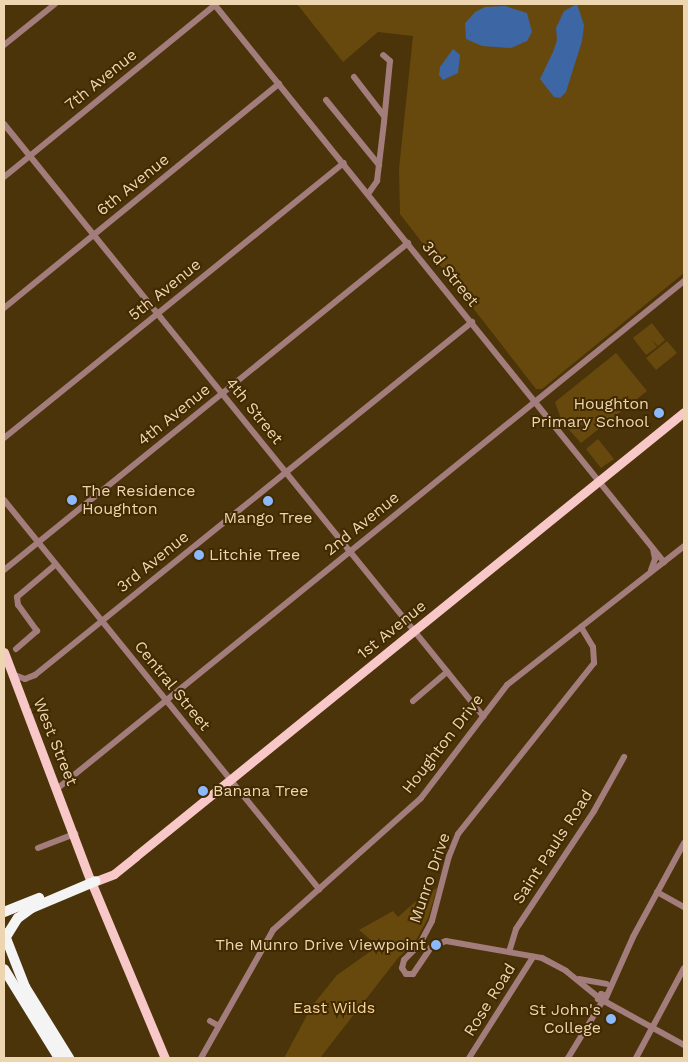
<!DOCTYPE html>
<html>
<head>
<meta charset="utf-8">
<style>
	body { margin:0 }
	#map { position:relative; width:688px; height:1062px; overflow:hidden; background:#4b340a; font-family:"Work Sans",sans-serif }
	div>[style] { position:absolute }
	.green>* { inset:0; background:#68490d }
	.water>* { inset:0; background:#3c66a4 }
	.minor>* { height:6px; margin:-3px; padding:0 3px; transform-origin:3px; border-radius:3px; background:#a37c7c }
	.major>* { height:9px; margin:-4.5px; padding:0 4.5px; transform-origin:4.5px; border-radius:4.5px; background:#f8c7c7 }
	.highway>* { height:10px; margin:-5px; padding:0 5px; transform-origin:5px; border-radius:5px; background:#f4f4f4 }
	.dots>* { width:14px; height:14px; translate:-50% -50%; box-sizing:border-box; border:2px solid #412a00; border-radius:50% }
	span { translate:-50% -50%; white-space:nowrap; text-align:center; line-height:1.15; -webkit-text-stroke:4px #412a00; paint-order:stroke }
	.street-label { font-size:16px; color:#edd5b2 }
	.poi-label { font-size:16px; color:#edd5b2 }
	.right { translate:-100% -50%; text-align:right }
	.left { translate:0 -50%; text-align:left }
	.park-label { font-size:16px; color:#f9d59c }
	.frame { position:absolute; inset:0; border:5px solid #edd5b2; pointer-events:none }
</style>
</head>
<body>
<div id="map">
	<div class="green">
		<div style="clip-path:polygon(297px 4px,684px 4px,684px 273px,542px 389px,536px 389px,400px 214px,399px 169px,413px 36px,378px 32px,343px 62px)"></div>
		<div style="clip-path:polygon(652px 323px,665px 340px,658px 346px,652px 340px,657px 347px,646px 355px,633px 338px)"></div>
		<div style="clip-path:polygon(667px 341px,677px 353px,656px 370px,646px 358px)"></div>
		<div style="clip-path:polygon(616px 353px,647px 391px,581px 443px,562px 422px,555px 402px)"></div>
		<div style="clip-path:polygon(598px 439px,614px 459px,601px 468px,586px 449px)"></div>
		<div style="clip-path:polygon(437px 888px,428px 918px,415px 942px,398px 958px,320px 1058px,284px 1058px,312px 1006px,337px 975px,378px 946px,359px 930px,393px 911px,398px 917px,423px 895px)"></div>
	</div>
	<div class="water">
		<div style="clip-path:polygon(577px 4px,584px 25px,582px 41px,566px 92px,560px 98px,554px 97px,540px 79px,553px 52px,557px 40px,556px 28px,564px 11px)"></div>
		<div style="clip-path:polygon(505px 6px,527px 13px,532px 32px,527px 41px,511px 48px,482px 46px,466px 39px,465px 23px,475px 12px,485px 7px)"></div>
		<div style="clip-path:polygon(453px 49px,460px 55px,458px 73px,443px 80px,439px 75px,440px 67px)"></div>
	</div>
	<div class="minor">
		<div style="left:214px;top:4px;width:717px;rotate:51.12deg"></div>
		<div style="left:4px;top:45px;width:65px;rotate:-38.8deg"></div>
		<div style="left:354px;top:77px;width:49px;rotate:52.4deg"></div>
		<div style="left:326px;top:100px;width:84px;rotate:50.8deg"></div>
		<div style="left:4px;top:124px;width:762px;rotate:51.02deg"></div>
		<div style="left:4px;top:177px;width:272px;rotate:-39.2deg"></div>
		<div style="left:368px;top:194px;width:16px;rotate:-55deg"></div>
		<div style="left:377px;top:181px;width:59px;rotate:-83.2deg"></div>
		<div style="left:384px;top:122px;width:61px;rotate:-84.4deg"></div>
		<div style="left:390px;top:61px;width:9px;rotate:-139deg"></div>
		<div style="left:4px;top:308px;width:355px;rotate:-39.2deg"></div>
		<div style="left:4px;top:438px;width:437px;rotate:-39deg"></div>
		<div style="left:4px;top:500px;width:501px;rotate:51deg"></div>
		<div style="left:4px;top:570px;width:520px;rotate:-38.99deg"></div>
		<div style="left:651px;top:570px;width:12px;rotate:-70deg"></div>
		<div style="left:655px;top:559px;width:10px;rotate:-101deg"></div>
		<div style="left:581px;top:627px;width:23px;rotate:59deg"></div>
		<div style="left:593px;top:647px;width:16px;rotate:86deg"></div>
		<div style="left:594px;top:663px;width:218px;rotate:128.5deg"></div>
		<div style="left:458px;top:834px;width:24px;rotate:112deg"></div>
		<div style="left:449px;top:856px;width:67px;rotate:104.7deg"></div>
		<div style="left:432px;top:921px;width:27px;rotate:118deg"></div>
		<div style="left:419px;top:945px;width:21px;rotate:135deg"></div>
		<div style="left:404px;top:960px;width:8px;rotate:104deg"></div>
		<div style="left:402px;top:968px;width:7px;rotate:56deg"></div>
		<div style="left:406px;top:974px;width:7px"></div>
		<div style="left:413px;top:974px;width:32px;rotate:-56deg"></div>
		<div style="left:431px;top:947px;width:16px;rotate:-22deg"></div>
		<div style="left:446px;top:941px;width:97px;rotate:10deg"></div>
		<div style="left:542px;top:958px;width:27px;rotate:28deg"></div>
		<div style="left:566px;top:971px;width:41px;rotate:39.1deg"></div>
		<div style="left:16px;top:649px;width:28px;rotate:-41deg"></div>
		<div style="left:37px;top:631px;width:32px;rotate:-126deg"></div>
		<div style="left:18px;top:605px;width:8px;rotate:-97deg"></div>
		<div style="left:17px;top:597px;width:50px;rotate:-40.1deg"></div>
		<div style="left:12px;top:674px;width:14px;rotate:21deg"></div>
		<div style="left:25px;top:679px;width:11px;rotate:-22deg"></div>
		<div style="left:35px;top:675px;width:562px;rotate:-38.93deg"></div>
		<div style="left:413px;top:701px;width:45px;rotate:-40.5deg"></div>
		<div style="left:58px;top:788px;width:806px;rotate:-39deg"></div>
		<div style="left:38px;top:848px;width:40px;rotate:-21deg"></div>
		<div style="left:657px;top:892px;width:31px;rotate:29deg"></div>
		<div style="left:509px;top:952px;width:24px;rotate:-73deg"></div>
		<div style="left:516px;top:929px;width:141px;rotate:-56.5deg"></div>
		<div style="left:594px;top:811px;width:62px;rotate:-60.9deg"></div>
		<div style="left:579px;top:979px;width:28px;rotate:10deg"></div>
		<div style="left:606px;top:996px;width:5px;rotate:-158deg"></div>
		<div style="left:601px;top:994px;width:6px;rotate:121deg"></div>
		<div style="left:598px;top:999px;width:7px;rotate:8deg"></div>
		<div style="left:605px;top:1000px;width:69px;rotate:-66deg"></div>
		<div style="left:633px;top:937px;width:107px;rotate:-61.5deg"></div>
		<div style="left:604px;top:1001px;width:91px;rotate:28.8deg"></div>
		<div style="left:210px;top:1021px;width:10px;rotate:29deg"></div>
		<div style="left:201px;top:1058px;width:147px;rotate:-60.6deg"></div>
		<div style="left:273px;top:930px;width:198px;rotate:-41.7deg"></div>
		<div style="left:421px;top:798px;width:142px;rotate:-52.7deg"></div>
		<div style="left:507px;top:685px;width:225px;rotate:-38.1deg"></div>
		<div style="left:469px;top:1058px;width:120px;rotate:-57.6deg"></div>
		<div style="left:568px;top:1058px;width:66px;rotate:-58.7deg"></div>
		<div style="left:636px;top:1058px;width:102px;rotate:-61.9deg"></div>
	</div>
	<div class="major">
		<div style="left:4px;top:652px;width:243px;rotate:69.3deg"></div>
		<div style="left:90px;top:879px;width:194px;rotate:67.3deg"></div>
		<div style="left:96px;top:881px;width:19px;rotate:-21deg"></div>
		<div style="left:114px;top:874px;width:28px;rotate:-39deg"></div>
		<div style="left:136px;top:856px;width:705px;rotate:-39.02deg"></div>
	</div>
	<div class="highway">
		<div style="left:4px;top:912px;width:38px;rotate:-22deg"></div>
		<div style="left:4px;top:933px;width:58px;rotate:68.7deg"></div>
		<div style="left:25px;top:987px;width:84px;rotate:58.2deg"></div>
		<div style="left:4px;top:940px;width:26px;rotate:-58deg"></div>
		<div style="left:18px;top:918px;width:17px;rotate:-36deg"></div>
		<div style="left:32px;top:908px;width:69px;rotate:-22.9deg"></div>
		<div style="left:4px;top:969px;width:105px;rotate:58.3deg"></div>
	</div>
	<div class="dots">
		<div style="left:659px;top:413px;background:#8cb9fc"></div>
		<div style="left:72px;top:500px;background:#8cb9fc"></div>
		<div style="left:268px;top:501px;background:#8cb9fc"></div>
		<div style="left:199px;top:555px;background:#8cb9fc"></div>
		<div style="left:203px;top:791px;background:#8cb9fc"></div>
		<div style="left:436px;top:945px;background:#8cb9fc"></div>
		<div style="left:611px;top:1019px;background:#8cb9fc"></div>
	</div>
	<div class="street-label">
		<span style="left:101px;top:80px;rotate:-39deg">7th Avenue</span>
		<span style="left:133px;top:185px;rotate:-39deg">6th Avenue</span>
		<span style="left:450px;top:274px;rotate:51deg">3rd Street</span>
		<span style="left:165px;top:290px;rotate:-39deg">5th Avenue</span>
		<span style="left:254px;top:411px;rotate:51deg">4th Street</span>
		<span style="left:174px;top:415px;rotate:-39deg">4th Avenue</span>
		<span style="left:362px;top:524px;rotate:-39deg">2nd Avenue</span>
		<span style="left:153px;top:562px;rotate:-39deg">3rd Avenue</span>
		<span style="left:392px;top:630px;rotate:-39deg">1st Avenue</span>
		<span style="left:172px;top:686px;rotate:51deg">Central Street</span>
		<span style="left:55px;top:742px;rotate:68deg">West Street</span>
		<span style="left:443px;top:744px;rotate:-52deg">Houghton Drive</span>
		<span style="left:553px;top:847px;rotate:-57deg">Saint Pauls Road</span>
		<span style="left:430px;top:878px;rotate:-71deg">Munro Drive</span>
		<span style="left:490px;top:1000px;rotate:-58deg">Rose Road</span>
	</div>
	<div class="poi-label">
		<span class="right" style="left:649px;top:413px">Houghton<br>Primary School</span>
		<span class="left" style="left:82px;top:500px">The Residence<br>Houghton</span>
		<span style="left:268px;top:518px">Mango Tree</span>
		<span class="left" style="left:209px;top:555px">Litchie Tree</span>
		<span class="left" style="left:213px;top:791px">Banana Tree</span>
		<span class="right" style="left:426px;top:945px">The Munro Drive Viewpoint</span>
		<span class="right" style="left:601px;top:1019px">St John's<br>College</span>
	</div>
	<div class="park-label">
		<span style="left:334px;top:1008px">East Wilds</span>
	</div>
	<div class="frame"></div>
</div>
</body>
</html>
